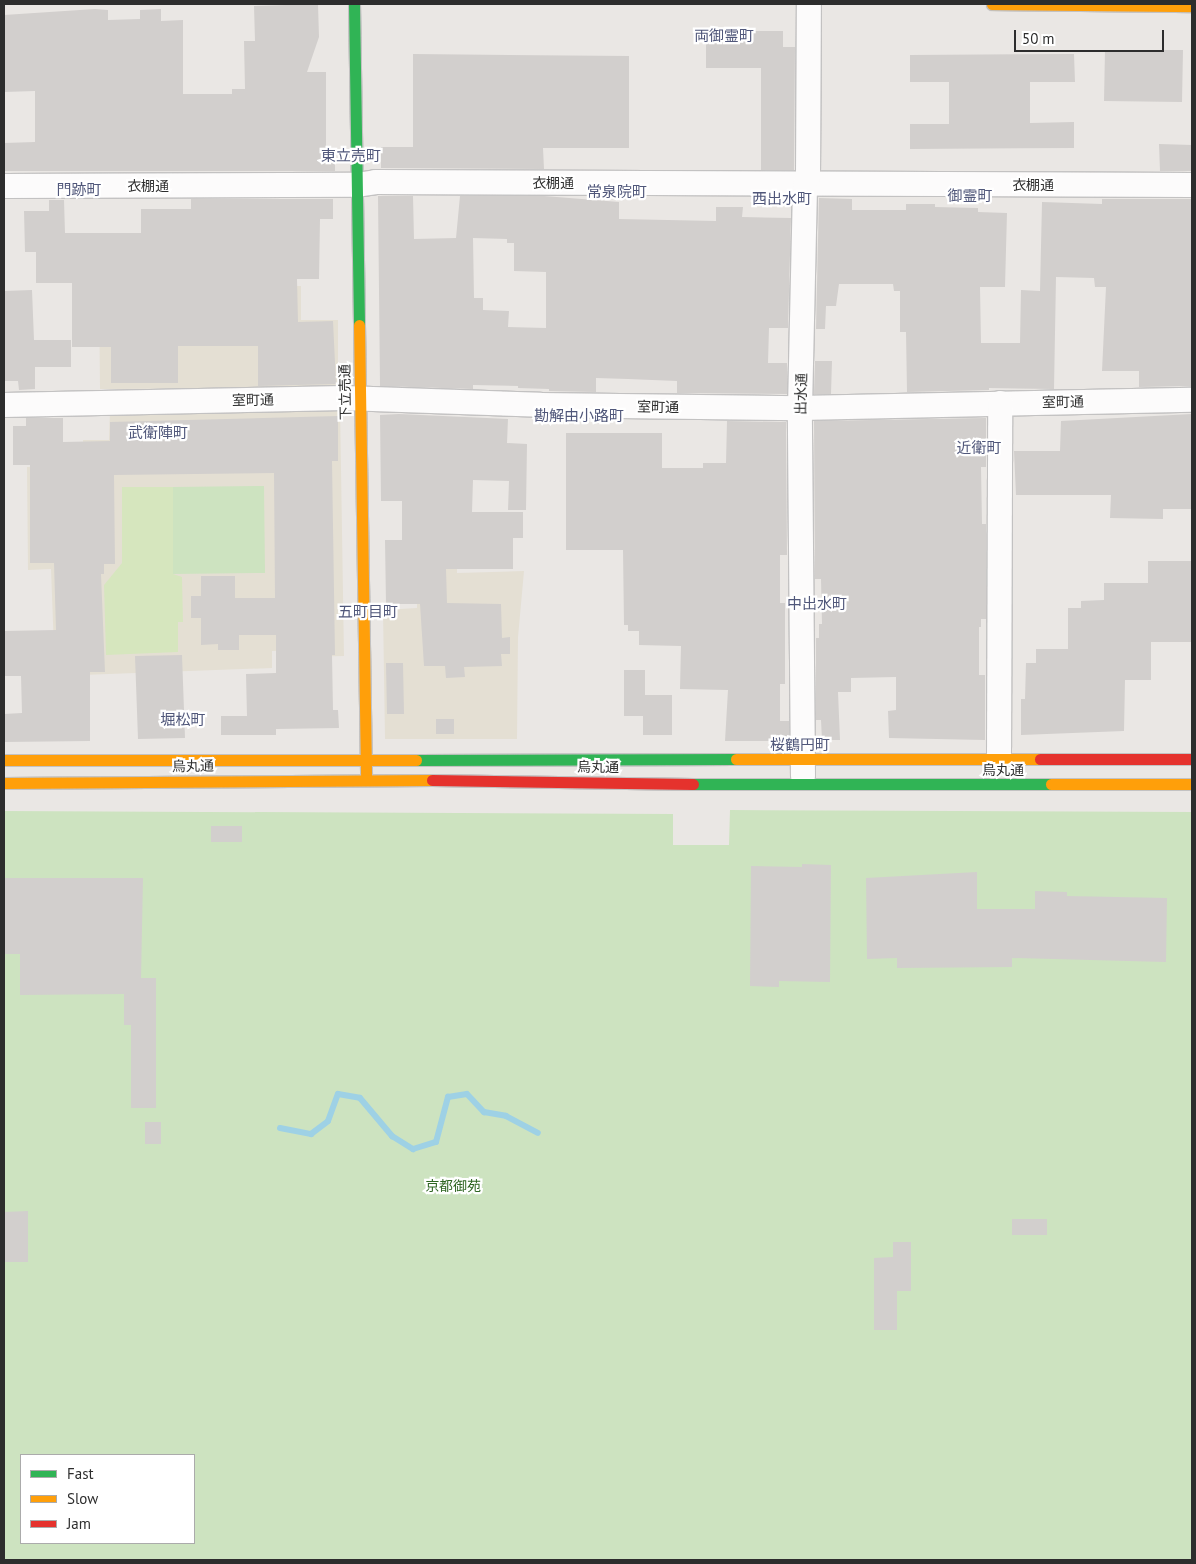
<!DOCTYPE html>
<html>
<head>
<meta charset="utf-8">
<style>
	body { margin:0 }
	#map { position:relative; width:1196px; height:1564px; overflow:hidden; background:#eae7e4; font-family:"PT Sans","Noto Sans JP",sans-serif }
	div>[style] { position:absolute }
	.education>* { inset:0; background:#e4dfd3 }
	.green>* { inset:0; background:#cde3c0 }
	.pitch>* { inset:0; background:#d6e6be }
	.stream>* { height:6px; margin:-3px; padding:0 3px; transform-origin:3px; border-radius:3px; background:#9ed1e5 }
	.building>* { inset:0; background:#d2cfcd }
	.roads { filter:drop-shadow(1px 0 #c3c2c2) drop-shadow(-1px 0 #c3c2c2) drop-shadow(0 1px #c3c2c2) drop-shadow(0 -1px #c3c2c2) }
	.street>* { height:24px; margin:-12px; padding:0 12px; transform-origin:12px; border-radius:12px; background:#fcfbfb }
	.fast>* { height:11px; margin:-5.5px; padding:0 5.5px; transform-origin:5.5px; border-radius:5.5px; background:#30b455 }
	.slow>* { height:11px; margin:-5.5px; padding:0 5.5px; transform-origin:5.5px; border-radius:5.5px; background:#ff9f0a }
	.jam>* { height:11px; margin:-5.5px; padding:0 5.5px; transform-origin:5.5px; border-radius:5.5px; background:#e5322d }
	span { translate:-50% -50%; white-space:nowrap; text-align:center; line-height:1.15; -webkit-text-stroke:4.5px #fff; paint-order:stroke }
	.street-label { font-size:14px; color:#2d2d2d }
	.park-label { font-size:14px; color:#2e6521 }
	.neighbourhood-label { font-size:15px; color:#50577a }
	.frame { position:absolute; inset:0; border:5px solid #2d2d2d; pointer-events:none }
	.legend { position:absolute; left:20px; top:1454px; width:175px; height:90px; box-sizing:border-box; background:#fff; border:1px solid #ababab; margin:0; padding:6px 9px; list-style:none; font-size:15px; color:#2d2d2d }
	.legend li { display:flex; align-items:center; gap:10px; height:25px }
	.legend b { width:25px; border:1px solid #ababab }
	.scale { position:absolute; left:1014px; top:30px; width:150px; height:22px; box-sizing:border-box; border:2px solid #2d2d2d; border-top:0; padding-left:6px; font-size:15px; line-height:18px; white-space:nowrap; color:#2d2d2d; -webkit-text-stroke:4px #fff; paint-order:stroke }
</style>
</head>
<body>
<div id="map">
	<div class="education">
		<div style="clip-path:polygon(301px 286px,301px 320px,338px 320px,338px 388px,100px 389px,99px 287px)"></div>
		<div style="clip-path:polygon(340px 406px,344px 656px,296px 657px,295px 650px,272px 651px,272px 668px,55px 676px,51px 569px,28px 570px,27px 467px,83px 465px,83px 440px,109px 440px,110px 411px)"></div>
		<div style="clip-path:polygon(457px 567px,457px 573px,524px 571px,518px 637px,517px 739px,385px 739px,383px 610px,417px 608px,417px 568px)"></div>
	</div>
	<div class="green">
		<div style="clip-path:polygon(264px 486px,265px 573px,173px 574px,173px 487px)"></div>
		<div style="clip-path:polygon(evenodd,730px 810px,1192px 812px,1192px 1560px,4px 1560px,4px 811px,673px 814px,673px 845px,729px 845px,730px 810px,21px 1455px,194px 1455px,194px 1543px,21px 1543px,21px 1455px)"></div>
	</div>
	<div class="pitch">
		<div style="clip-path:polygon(122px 487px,173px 487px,173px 574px,182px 577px,183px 622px,178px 622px,178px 652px,106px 655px,104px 585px,122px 563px)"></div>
	</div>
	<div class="stream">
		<div style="left:280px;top:1128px;width:32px;rotate:11deg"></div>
		<div style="left:311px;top:1134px;width:21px;rotate:-37deg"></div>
		<div style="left:328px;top:1121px;width:29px;rotate:-70deg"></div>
		<div style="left:338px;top:1094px;width:22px;rotate:10deg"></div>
		<div style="left:360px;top:1098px;width:50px;rotate:49.9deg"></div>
		<div style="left:392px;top:1136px;width:25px;rotate:32deg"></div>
		<div style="left:413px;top:1149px;width:24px;rotate:-17deg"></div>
		<div style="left:436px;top:1142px;width:47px;rotate:-75.1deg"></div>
		<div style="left:448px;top:1097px;width:19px;rotate:-9deg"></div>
		<div style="left:467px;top:1094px;width:25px;rotate:47deg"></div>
		<div style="left:484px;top:1112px;width:22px;rotate:10deg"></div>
		<div style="left:506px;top:1116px;width:36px;rotate:28deg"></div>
	</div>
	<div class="building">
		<div style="clip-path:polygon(318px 4px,319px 37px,307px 72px,326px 72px,326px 151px,335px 151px,335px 171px,4px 171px,4px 143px,35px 142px,35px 91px,4px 92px,4px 15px,95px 9px,108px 10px,108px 20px,140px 19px,140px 10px,161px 9px,161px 21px,183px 20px,183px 94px,232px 94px,232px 89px,245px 89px,244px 41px,255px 41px,254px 6px)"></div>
		<div style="clip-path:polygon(706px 31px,783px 31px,783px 47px,795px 47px,794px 170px,761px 170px,761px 68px,706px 68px)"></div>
		<div style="clip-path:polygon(1105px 50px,1183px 50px,1182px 102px,1104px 101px)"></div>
		<div style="clip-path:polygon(413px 54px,629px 56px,629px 148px,543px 148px,544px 169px,381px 168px,381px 147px,413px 147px)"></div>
		<div style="clip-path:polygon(1074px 54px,1075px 82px,1030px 82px,1030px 123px,1074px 122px,1074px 148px,910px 149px,910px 124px,949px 124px,949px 82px,910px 82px,910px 55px)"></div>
		<div style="clip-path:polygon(1159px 144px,1192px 145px,1192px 171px,1160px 171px)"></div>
		<div style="clip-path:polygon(evenodd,378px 196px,413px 196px,414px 239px,456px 238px,460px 196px,544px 196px,619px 202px,619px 219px,716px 221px,716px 207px,743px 207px,742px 217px,791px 218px,788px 328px,769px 328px,768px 363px,787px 363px,787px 394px,677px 393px,677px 381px,628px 379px,596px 378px,596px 392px,549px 391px,549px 389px,518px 388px,518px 386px,473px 385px,473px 389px,380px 386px,378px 196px,473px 238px,507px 239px,507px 243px,514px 243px,514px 271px,546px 272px,546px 328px,508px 327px,509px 311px,483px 310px,483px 298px,474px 298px,473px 238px)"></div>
		<div style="clip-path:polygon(819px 198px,852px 199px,852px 210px,906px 210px,906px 204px,935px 204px,935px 207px,978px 208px,978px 212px,1007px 213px,1005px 287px,980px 287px,981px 343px,1020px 343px,1021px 290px,1040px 291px,1042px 202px,1102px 204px,1102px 199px,1192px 199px,1192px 386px,1139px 387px,1139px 371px,1102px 371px,1106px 287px,1095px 287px,1094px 278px,1056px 277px,1054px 389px,989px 388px,989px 390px,907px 392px,906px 332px,900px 332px,900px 291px,894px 291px,893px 284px,839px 284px,836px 306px,826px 306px,825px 329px,816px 329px)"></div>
		<div style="clip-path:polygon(191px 199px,333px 199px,333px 219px,320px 219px,319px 279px,297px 279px,298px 322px,333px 321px,336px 384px,258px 386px,258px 346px,178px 346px,178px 383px,111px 383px,111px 347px,72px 347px,72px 283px,36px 283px,36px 252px,25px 252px,24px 211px,49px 211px,49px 200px,64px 200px,65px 233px,141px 233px,141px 209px,191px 209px)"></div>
		<div style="clip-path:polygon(32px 290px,34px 340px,71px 340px,71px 367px,35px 367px,35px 389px,19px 390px,18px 381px,4px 381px,4px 291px)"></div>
		<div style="clip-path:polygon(815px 361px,832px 361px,831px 394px,814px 394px)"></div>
		<div style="clip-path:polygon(399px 414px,508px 419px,507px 443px,527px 444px,526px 510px,508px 510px,509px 481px,473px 480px,472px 512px,523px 512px,523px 538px,513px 538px,513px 569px,446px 569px,447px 603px,501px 604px,502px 638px,510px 637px,510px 654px,501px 654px,502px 666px,464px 667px,465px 677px,446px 678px,445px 666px,424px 666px,420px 604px,386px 604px,385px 540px,402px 540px,402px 501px,381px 501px,380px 415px)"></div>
		<div style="clip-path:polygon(1192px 414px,1192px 509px,1163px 509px,1163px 519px,1110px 518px,1111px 495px,1016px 495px,1014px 451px,1060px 451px,1061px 421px)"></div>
		<div style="clip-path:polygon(338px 416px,338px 461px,332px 461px,335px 655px,332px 655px,333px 710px,338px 710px,339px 728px,276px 729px,276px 735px,221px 735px,221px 716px,247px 716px,246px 674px,276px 673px,276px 635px,239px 635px,239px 650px,218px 650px,218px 644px,201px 645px,201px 618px,191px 618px,191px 596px,201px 596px,201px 576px,235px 576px,235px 598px,275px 598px,274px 473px,114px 475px,115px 564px,104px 564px,104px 574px,101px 574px,105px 672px,90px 672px,90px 741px,4px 742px,4px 714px,22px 713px,21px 676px,4px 676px,4px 631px,56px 630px,54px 563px,30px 563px,30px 465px,13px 465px,13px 426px,26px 426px,26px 418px,63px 418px,63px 442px,110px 441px,110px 422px)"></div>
		<div style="clip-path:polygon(986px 418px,986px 467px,981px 467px,982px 524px,986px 524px,986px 619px,981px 619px,981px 627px,979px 627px,979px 675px,985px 675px,985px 740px,889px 738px,888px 711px,896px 710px,896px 677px,851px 678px,851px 692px,838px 692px,840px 740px,822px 740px,821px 720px,816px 720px,816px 638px,819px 638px,819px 624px,822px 624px,821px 579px,815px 579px,814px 421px)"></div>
		<div style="clip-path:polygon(727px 421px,786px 422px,787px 555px,780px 555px,780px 603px,785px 603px,785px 684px,780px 684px,780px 721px,789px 721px,789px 741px,725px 741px,728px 690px,680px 689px,681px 646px,639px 645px,639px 631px,628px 631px,628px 625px,624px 625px,623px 550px,566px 550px,566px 433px,662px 433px,662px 468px,703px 468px,703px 463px,726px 463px)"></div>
		<div style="clip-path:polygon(1148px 561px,1192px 561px,1192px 642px,1151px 642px,1151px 680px,1125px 680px,1124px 731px,1021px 735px,1021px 699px,1025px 699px,1026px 663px,1036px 663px,1036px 649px,1068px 649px,1068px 608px,1081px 608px,1081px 601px,1104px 600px,1104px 583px,1148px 583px)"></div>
		<div style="clip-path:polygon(182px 655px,185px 738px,138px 739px,135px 656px)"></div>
		<div style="clip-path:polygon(386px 663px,403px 663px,404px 714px,387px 714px)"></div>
		<div style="clip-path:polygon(624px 670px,645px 670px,645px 695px,672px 695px,672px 735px,643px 735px,643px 716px,624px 716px)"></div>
		<div style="clip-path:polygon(436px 719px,454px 719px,454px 734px,436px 734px)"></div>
		<div style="clip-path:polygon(211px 826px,242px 826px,242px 842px,211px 842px)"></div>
		<div style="clip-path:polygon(802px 864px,831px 865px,830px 982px,779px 981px,779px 987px,750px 986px,751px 866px,802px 867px)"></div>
		<div style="clip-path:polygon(977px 872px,977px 909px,1035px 909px,1035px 891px,1067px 892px,1067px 896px,1167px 898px,1166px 962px,1012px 958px,1012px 967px,897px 968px,897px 958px,867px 959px,866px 878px)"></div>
		<div style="clip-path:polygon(4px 878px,143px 878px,141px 978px,156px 978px,156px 1108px,131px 1108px,131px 1025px,124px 1025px,124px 994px,20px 995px,20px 954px,4px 954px)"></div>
		<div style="clip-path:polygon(145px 1122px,161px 1122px,161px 1144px,145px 1144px)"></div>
		<div style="clip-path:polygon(28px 1211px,28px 1262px,4px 1262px,4px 1212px)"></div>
		<div style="clip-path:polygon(1012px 1219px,1047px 1219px,1047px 1235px,1012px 1235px)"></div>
		<div style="clip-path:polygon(893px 1242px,911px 1242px,911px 1291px,897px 1291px,897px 1330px,874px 1330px,874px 1258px,893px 1257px)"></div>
	</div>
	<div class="roads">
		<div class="street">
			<div style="left:4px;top:186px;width:353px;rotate:-0.2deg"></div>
			<div style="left:357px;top:185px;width:19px;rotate:-9deg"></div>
			<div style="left:376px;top:182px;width:816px;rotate:0.21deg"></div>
			<div style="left:4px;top:405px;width:340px;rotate:-1.2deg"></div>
			<div style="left:344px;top:398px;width:196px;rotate:2deg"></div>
			<div style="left:540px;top:405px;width:260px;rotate:0.7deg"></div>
			<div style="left:800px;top:408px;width:392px;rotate:-1.2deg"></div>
			<div style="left:999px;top:758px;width:355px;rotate:-89.8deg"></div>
			<div style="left:803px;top:776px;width:368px;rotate:-90.5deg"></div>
			<div style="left:800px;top:408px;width:223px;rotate:-88.7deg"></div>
			<div style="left:805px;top:185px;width:9px;rotate:-69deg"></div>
			<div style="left:808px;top:177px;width:173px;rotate:-89.7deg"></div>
		</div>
		<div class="fast">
			<div style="left:354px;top:4px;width:321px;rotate:89.1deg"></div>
			<div style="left:416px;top:760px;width:320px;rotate:-0.2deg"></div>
			<div style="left:693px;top:784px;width:358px"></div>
		</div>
		<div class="slow">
			<div style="left:992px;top:4px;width:200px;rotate:0.6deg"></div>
			<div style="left:359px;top:325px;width:455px;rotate:89.1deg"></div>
			<div style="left:736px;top:759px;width:304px"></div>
			<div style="left:4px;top:760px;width:412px"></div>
			<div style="left:4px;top:783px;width:428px;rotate:-0.4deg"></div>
			<div style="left:1051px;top:784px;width:141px"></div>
		</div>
		<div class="jam">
			<div style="left:1040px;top:759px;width:152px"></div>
			<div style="left:432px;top:780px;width:261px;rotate:0.9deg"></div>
		</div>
	</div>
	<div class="street-label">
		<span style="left:553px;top:183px">衣棚通</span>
		<span style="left:1033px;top:185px">衣棚通</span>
		<span style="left:148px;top:186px">衣棚通</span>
		<span style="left:345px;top:392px;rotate:-91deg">下立売通</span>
		<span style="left:801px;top:394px;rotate:-89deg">出水通</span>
		<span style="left:253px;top:400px;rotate:-1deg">室町通</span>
		<span style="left:1063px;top:402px;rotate:-1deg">室町通</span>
		<span style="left:658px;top:407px;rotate:1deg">室町通</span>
		<span style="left:193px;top:766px;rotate:-1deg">烏丸通</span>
		<span style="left:598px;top:767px;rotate:1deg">烏丸通</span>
		<span style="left:1003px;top:770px">烏丸通</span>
	</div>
	<div class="park-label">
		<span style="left:453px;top:1186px">京都御苑</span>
	</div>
	<div class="neighbourhood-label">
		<span style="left:724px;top:36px">両御霊町</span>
		<span style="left:351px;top:156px">東立売町</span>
		<span style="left:79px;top:190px">門跡町</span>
		<span style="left:617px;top:192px">常泉院町</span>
		<span style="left:970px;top:196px">御霊町</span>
		<span style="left:782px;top:199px">西出水町</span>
		<span style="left:579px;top:416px">勘解由小路町</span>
		<span style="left:158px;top:433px">武衛陣町</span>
		<span style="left:979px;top:448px">近衛町</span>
		<span style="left:817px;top:604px">中出水町</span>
		<span style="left:368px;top:612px">五町目町</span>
		<span style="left:183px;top:720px">堀松町</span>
		<span style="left:800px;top:745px">桜鶴円町</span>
	</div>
	<div class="frame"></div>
	<ul class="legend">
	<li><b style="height:6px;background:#30b455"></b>Fast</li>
	<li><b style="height:6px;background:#ff9f0a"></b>Slow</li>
	<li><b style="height:6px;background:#e5322d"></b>Jam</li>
	</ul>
	<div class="scale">50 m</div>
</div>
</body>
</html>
